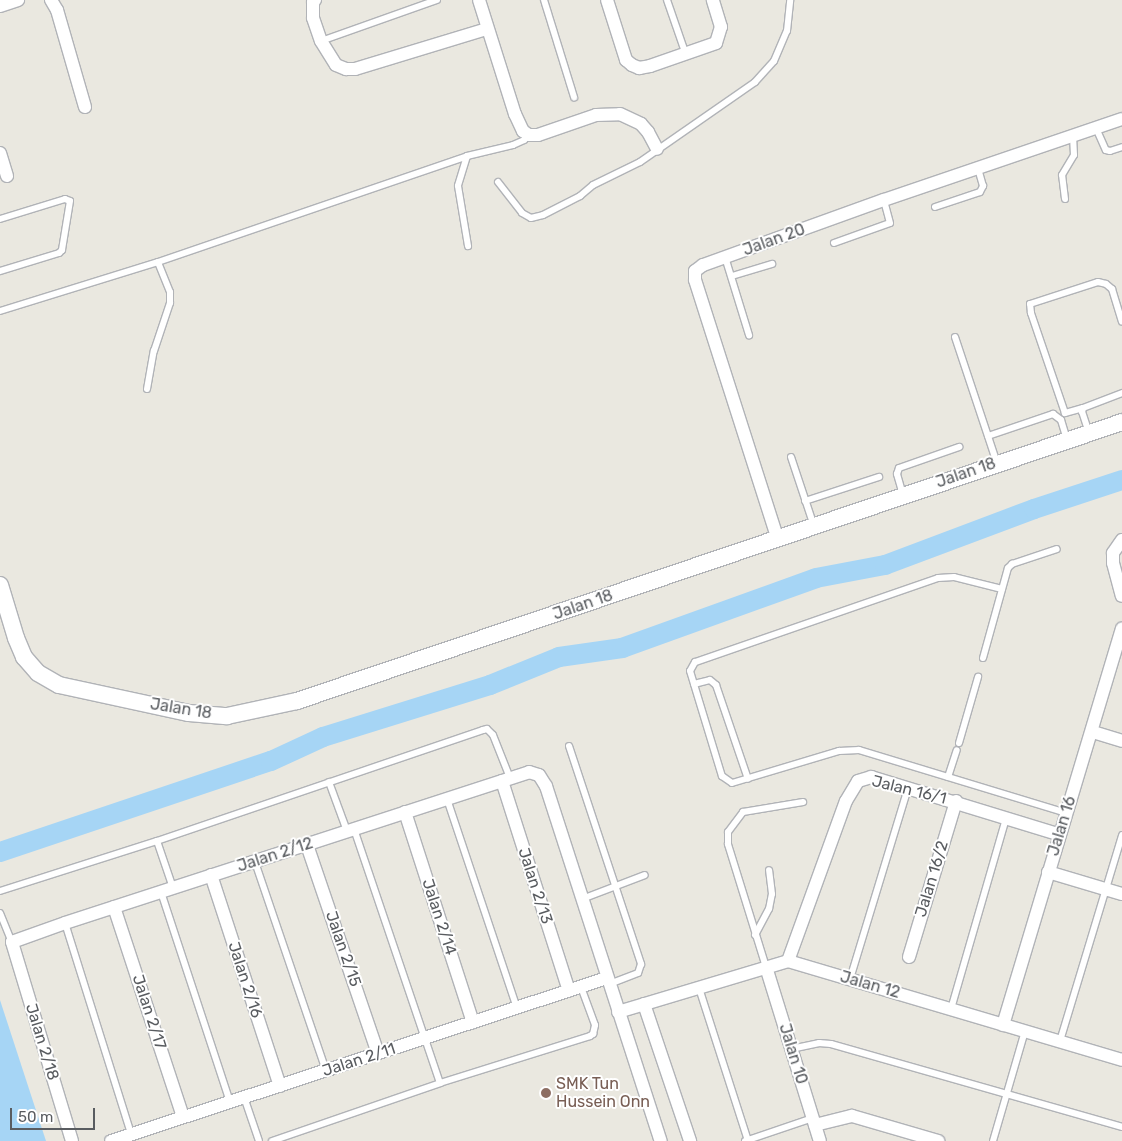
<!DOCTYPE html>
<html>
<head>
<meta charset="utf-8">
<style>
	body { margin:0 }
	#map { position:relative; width:1122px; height:1141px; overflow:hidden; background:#eae8e0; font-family:Rubik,sans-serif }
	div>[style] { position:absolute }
	.water>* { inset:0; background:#a6d5f5 }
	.river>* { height:20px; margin:-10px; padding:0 10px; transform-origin:10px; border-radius:10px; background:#a6d5f5 }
	.roads { filter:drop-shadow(1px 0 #b1b3b7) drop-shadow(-1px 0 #b1b3b7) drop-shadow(0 1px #b1b3b7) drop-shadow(0 -1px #b1b3b7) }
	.service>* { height:6px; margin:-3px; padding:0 3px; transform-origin:3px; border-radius:3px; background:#fff }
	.minor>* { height:12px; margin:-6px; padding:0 6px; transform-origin:6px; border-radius:6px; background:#fff }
	.tertiary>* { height:16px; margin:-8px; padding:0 8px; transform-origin:8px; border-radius:8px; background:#fff }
	.dots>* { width:14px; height:14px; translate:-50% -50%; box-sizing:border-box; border:2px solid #fff; border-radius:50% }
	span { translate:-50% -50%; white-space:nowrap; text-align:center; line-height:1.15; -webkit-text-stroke:4px #fff; paint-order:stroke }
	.street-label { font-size:16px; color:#595c60 }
	.education-label { font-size:16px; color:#785e54 }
	.left { translate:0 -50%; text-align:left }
	.scale { position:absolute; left:10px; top:1108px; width:85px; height:22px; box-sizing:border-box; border:2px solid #595c60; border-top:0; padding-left:6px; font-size:15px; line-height:18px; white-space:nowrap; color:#595c60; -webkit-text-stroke:4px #fff; paint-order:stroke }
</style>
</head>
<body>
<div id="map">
	<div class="water">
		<div style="clip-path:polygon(0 1000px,46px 1141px,0 1141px)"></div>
	</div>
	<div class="river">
		<div style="left:0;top:852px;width:286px;rotate:-18.6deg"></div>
		<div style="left:271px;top:761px;width:57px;rotate:-24.8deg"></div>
		<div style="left:323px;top:737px;width:175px;rotate:-17.3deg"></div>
		<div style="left:490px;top:685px;width:74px;rotate:-22.1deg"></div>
		<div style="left:559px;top:657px;width:64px;rotate:-8.1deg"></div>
		<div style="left:622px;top:648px;width:206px;rotate:-19.8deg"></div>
		<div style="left:816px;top:578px;width:70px;rotate:-10.7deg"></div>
		<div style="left:885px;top:565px;width:159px;rotate:-20.6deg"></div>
		<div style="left:1034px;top:509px;width:93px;rotate:-18.2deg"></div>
	</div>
	<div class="roads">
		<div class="service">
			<div style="left:544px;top:0;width:102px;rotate:72.8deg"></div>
			<div style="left:667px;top:0;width:58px;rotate:70.9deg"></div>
			<div style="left:321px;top:41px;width:123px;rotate:-19.5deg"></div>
			<div style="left:1096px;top:128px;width:24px;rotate:66deg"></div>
			<div style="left:1106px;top:150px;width:4px;rotate:14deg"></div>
			<div style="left:1110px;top:151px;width:13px;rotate:-18deg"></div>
			<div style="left:467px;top:156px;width:31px;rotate:107deg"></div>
			<div style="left:458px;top:186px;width:61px;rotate:80.5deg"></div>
			<div style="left:498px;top:182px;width:39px;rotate:52deg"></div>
			<div style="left:522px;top:213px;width:10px;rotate:29deg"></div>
			<div style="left:531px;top:218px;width:12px;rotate:-14deg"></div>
			<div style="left:543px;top:215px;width:42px;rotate:-27.2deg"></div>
			<div style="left:580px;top:196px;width:17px;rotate:-40deg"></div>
			<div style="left:593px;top:185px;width:52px;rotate:-26.1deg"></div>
			<div style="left:640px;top:162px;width:140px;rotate:-34.8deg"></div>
			<div style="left:755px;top:82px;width:28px;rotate:-48deg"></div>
			<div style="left:774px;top:61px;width:33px;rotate:-67deg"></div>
			<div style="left:787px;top:31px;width:31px;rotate:-84deg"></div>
			<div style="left:1065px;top:199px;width:24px;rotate:-97deg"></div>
			<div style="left:1062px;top:175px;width:23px;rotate:-59deg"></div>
			<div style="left:1074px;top:155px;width:19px;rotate:-93deg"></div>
			<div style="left:935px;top:207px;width:47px;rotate:-18.4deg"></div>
			<div style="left:980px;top:192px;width:7px;rotate:-63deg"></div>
			<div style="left:983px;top:186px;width:18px;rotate:-106deg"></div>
			<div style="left:0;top:219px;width:68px;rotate:-17.1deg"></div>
			<div style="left:65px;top:199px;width:5px;rotate:22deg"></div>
			<div style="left:70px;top:201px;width:50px;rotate:99.3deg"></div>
			<div style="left:62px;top:250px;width:4px;rotate:135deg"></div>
			<div style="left:59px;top:253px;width:62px;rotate:163deg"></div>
			<div style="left:834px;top:243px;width:59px;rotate:-19.7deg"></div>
			<div style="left:890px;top:223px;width:24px;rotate:-105deg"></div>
			<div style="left:725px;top:257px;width:82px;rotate:72.9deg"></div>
			<div style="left:732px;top:276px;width:42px;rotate:-16.7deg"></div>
			<div style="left:0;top:311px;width:165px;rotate:-17.2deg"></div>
			<div style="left:158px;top:262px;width:327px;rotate:-18.9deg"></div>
			<div style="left:467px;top:156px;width:47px;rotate:-13.4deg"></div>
			<div style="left:513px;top:145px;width:12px;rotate:-24deg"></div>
			<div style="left:524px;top:140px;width:7px;rotate:-45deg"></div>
			<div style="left:955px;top:337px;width:133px;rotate:71.6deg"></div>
			<div style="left:147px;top:389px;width:39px;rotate:-80deg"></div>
			<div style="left:154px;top:351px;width:51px;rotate:-71.6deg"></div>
			<div style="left:170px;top:303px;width:11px;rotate:-90deg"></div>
			<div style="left:170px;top:292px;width:32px;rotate:-112deg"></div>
			<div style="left:1083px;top:408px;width:19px;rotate:164deg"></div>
			<div style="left:1065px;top:413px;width:106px;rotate:-108.8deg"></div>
			<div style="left:1031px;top:313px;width:9px;rotate:-96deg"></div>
			<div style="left:1030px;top:304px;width:71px;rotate:-17.9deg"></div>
			<div style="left:1098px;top:282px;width:8px;rotate:14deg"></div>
			<div style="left:1106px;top:284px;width:8px;rotate:40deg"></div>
			<div style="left:1112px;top:289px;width:34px;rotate:73deg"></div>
			<div style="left:1089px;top:433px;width:22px;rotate:-108deg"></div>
			<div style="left:1082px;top:412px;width:4px;rotate:-76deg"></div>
			<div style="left:1083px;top:408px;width:42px;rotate:-21deg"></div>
			<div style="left:988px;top:436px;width:69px;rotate:-18.7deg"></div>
			<div style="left:1053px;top:414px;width:10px;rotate:37deg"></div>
			<div style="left:1061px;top:420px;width:21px;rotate:73deg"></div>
			<div style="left:791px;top:457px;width:73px;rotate:71.6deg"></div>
			<div style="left:903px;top:495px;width:22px;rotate:-106deg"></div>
			<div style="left:897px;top:474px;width:6px;rotate:-72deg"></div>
			<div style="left:899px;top:468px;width:64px;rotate:-19.3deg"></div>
			<div style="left:805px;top:501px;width:78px;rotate:-18deg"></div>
			<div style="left:1002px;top:589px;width:49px;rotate:-166deg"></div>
			<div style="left:954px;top:577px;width:16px;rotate:176deg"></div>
			<div style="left:938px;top:578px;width:257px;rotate:160.9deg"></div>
			<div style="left:695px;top:662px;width:10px;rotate:119deg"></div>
			<div style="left:690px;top:671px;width:110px;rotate:73.1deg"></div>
			<div style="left:722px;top:776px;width:12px;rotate:35deg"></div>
			<div style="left:732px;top:783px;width:112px;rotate:-16.7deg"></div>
			<div style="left:839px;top:751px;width:20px;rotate:-3deg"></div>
			<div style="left:859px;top:750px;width:216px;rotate:16.9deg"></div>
			<div style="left:983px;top:658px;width:93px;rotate:-74.5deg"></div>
			<div style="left:1008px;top:568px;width:6px;rotate:-45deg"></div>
			<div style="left:1012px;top:564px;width:47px;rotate:-18.4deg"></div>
			<div style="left:694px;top:684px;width:16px;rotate:-14deg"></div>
			<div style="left:710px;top:680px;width:8px;rotate:40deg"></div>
			<div style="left:716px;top:685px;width:99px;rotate:71.2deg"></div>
			<div style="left:959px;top:743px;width:69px;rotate:-73.9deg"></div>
			<div style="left:569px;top:746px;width:230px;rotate:71.7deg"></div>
			<div style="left:641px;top:964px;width:9px;rotate:108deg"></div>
			<div style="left:638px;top:973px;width:31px;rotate:159deg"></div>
			<div style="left:948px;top:777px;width:28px;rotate:-72deg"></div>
			<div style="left:329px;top:782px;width:52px;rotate:69.8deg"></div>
			<div style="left:447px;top:799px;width:220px;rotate:71.5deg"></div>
			<div style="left:354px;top:829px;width:268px;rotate:71.3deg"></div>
			<div style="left:157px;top:841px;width:344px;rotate:-18.8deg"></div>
			<div style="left:483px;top:730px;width:4px;rotate:-14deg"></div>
			<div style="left:487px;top:729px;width:8px;rotate:45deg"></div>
			<div style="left:493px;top:735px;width:46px;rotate:68.4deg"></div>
			<div style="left:255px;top:862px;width:221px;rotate:71.2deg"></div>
			<div style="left:0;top:891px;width:165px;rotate:-17.7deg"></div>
			<div style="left:157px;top:841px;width:50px;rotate:71.2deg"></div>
			<div style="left:161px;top:892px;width:221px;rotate:71.8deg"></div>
			<div style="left:582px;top:899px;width:67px;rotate:-20.9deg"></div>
			<div style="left:0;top:913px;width:31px;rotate:68deg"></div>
			<div style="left:65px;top:923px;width:221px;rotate:72.6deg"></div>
			<div style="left:755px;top:935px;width:30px;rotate:-62deg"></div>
			<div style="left:769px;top:909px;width:15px;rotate:-79deg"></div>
			<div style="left:772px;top:894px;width:24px;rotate:-97deg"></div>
			<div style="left:766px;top:967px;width:129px;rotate:-107.2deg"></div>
			<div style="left:728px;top:844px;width:12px;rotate:-90deg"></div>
			<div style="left:728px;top:832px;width:25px;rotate:-53deg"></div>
			<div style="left:743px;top:812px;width:61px;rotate:-9.5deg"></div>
			<div style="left:850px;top:979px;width:200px;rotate:-73.1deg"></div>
			<div style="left:699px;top:988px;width:161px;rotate:72.2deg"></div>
			<div style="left:951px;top:1009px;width:198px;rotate:-73.9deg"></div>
			<div style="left:1060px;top:1041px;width:215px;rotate:-73.2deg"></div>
			<div style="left:791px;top:1049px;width:29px;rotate:-12deg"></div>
			<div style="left:819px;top:1043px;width:12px;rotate:5deg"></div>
			<div style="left:831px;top:1044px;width:303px;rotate:15.9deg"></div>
			<div style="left:244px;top:1097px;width:46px;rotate:71.2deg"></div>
			<div style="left:272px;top:1141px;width:178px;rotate:-19deg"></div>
			<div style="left:440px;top:1083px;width:157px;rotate:-17.4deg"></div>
			<div style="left:590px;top:1036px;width:4px;rotate:-34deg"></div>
			<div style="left:593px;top:1034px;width:9px;rotate:-77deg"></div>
			<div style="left:595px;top:1025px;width:40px;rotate:-110.2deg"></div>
			<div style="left:745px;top:1141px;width:72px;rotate:-18.7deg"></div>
			<div style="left:993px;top:1141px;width:115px;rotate:-73.8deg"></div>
		</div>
		<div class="minor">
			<div style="left:51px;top:0;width:12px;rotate:59deg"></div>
			<div style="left:57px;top:10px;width:101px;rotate:73.9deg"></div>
			<div style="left:315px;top:0;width:3px;rotate:135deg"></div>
			<div style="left:313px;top:2px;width:16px;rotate:90deg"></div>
			<div style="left:313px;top:18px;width:24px;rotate:71deg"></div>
			<div style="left:321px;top:41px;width:28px;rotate:58deg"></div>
			<div style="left:336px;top:65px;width:11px;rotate:22deg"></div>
			<div style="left:346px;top:69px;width:9px"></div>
			<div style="left:355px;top:69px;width:138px;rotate:-16.9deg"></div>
			<div style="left:479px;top:0;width:120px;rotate:72.5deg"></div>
			<div style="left:515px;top:114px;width:19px;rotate:65deg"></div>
			<div style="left:523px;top:131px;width:7px;rotate:34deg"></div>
			<div style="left:529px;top:135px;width:9px"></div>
			<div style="left:538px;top:135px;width:61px;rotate:-19deg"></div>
			<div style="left:596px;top:115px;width:24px;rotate:-2deg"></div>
			<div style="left:620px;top:114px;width:23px;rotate:25deg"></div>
			<div style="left:641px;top:124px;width:11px;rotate:49deg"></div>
			<div style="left:648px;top:132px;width:19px;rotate:62deg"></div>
			<div style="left:607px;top:0;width:63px;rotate:72.4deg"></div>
			<div style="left:626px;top:60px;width:8px;rotate:40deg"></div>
			<div style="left:632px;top:65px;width:8px;rotate:23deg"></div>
			<div style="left:639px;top:68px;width:11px;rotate:-10deg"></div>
			<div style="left:650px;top:66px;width:70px;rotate:-19.2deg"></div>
			<div style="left:716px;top:43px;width:17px;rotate:-73deg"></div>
			<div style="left:721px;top:27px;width:28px;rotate:-107deg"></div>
			<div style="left:0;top:6px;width:19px;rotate:-18deg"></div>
			<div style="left:0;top:153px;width:24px;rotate:73deg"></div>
			<div style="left:778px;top:540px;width:273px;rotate:-107.7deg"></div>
			<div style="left:695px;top:280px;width:9px;rotate:-90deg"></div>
			<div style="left:695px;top:271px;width:10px;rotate:-37deg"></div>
			<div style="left:703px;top:265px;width:192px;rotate:-19.8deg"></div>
			<div style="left:884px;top:200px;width:251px;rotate:-18.8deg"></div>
			<div style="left:1122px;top:540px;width:16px;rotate:125deg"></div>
			<div style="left:1113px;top:553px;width:10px;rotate:90deg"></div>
			<div style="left:1113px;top:563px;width:34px;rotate:75deg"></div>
			<div style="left:1093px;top:732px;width:30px;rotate:17deg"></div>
			<div style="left:502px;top:781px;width:220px;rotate:72.3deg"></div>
			<div style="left:405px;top:812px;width:221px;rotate:72.1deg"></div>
			<div style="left:307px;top:845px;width:220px;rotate:71.2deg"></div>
			<div style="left:1048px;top:872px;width:77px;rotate:16.6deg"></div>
			<div style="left:211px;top:875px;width:222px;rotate:71.9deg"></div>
			<div style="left:114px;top:907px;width:221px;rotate:71.8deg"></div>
			<div style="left:909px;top:957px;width:163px;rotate:-73.2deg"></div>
			<div style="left:788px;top:961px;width:170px;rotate:-70.1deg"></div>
			<div style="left:846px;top:801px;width:23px;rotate:-59deg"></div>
			<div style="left:858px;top:781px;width:14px;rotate:-17deg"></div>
			<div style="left:871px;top:777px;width:195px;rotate:17deg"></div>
			<div style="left:766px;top:967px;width:182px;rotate:72.8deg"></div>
			<div style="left:644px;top:1004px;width:145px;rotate:71.4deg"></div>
			<div style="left:618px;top:1012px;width:177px;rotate:-16.7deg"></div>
			<div style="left:788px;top:961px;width:348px;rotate:16.5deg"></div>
			<div style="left:1003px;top:1025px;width:414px;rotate:-73.3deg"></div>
			<div style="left:815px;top:1125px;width:38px;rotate:-14deg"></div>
			<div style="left:852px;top:1116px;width:90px;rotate:16.2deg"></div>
			<div style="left:72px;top:1141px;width:208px;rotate:-106.8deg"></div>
			<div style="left:12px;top:942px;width:56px;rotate:-19.7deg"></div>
			<div style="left:65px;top:923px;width:488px;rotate:-18deg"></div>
			<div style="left:529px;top:772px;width:10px;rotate:17deg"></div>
			<div style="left:539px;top:775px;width:13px;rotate:58deg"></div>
			<div style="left:546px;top:786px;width:373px;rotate:72.1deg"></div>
			<div style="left:111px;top:1141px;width:522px;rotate:-18.19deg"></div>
		</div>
		<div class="tertiary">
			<div style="left:0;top:585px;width:55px;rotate:73.2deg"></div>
			<div style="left:16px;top:638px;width:21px;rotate:67deg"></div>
			<div style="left:24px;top:657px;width:21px;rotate:49deg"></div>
			<div style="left:38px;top:673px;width:24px;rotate:30deg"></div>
			<div style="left:59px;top:685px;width:133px;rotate:12.2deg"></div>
			<div style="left:189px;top:713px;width:38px;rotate:5deg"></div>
			<div style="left:227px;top:716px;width:72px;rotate:-12.1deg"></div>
			<div style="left:297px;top:701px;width:871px;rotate:-18.68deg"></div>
		</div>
	</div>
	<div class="dots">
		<div style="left:546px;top:1093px;background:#8d6e63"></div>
	</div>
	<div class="street-label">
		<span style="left:774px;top:240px;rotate:-20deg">Jalan 20</span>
		<span style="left:966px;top:473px;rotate:-19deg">Jalan 18</span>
		<span style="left:583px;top:605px;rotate:-19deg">Jalan 18</span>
		<span style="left:181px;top:709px;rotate:9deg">Jalan 18</span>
		<span style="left:909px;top:790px;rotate:14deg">Jalan 16/1</span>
		<span style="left:1062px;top:826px;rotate:-73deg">Jalan 16</span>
		<span style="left:275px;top:855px;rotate:-18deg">Jalan 2/12</span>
		<span style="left:932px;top:879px;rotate:-73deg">Jalan 16/2</span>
		<span style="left:535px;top:886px;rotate:72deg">Jalan 2/13</span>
		<span style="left:439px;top:917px;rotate:72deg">Jalan 2/14</span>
		<span style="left:343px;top:949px;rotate:71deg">Jalan 2/15</span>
		<span style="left:245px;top:980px;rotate:72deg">Jalan 2/16</span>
		<span style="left:870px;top:985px;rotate:16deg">Jalan 12</span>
		<span style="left:149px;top:1012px;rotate:72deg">Jalan 2/17</span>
		<span style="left:42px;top:1042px;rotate:73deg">Jalan 2/18</span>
		<span style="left:793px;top:1054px;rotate:73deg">Jalan 10</span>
		<span style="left:359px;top:1060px;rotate:-18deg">Jalan 2/11</span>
	</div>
	<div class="education-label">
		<span class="left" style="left:556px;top:1093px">SMK Tun<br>Hussein Onn</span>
	</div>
	<div class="scale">50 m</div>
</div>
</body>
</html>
